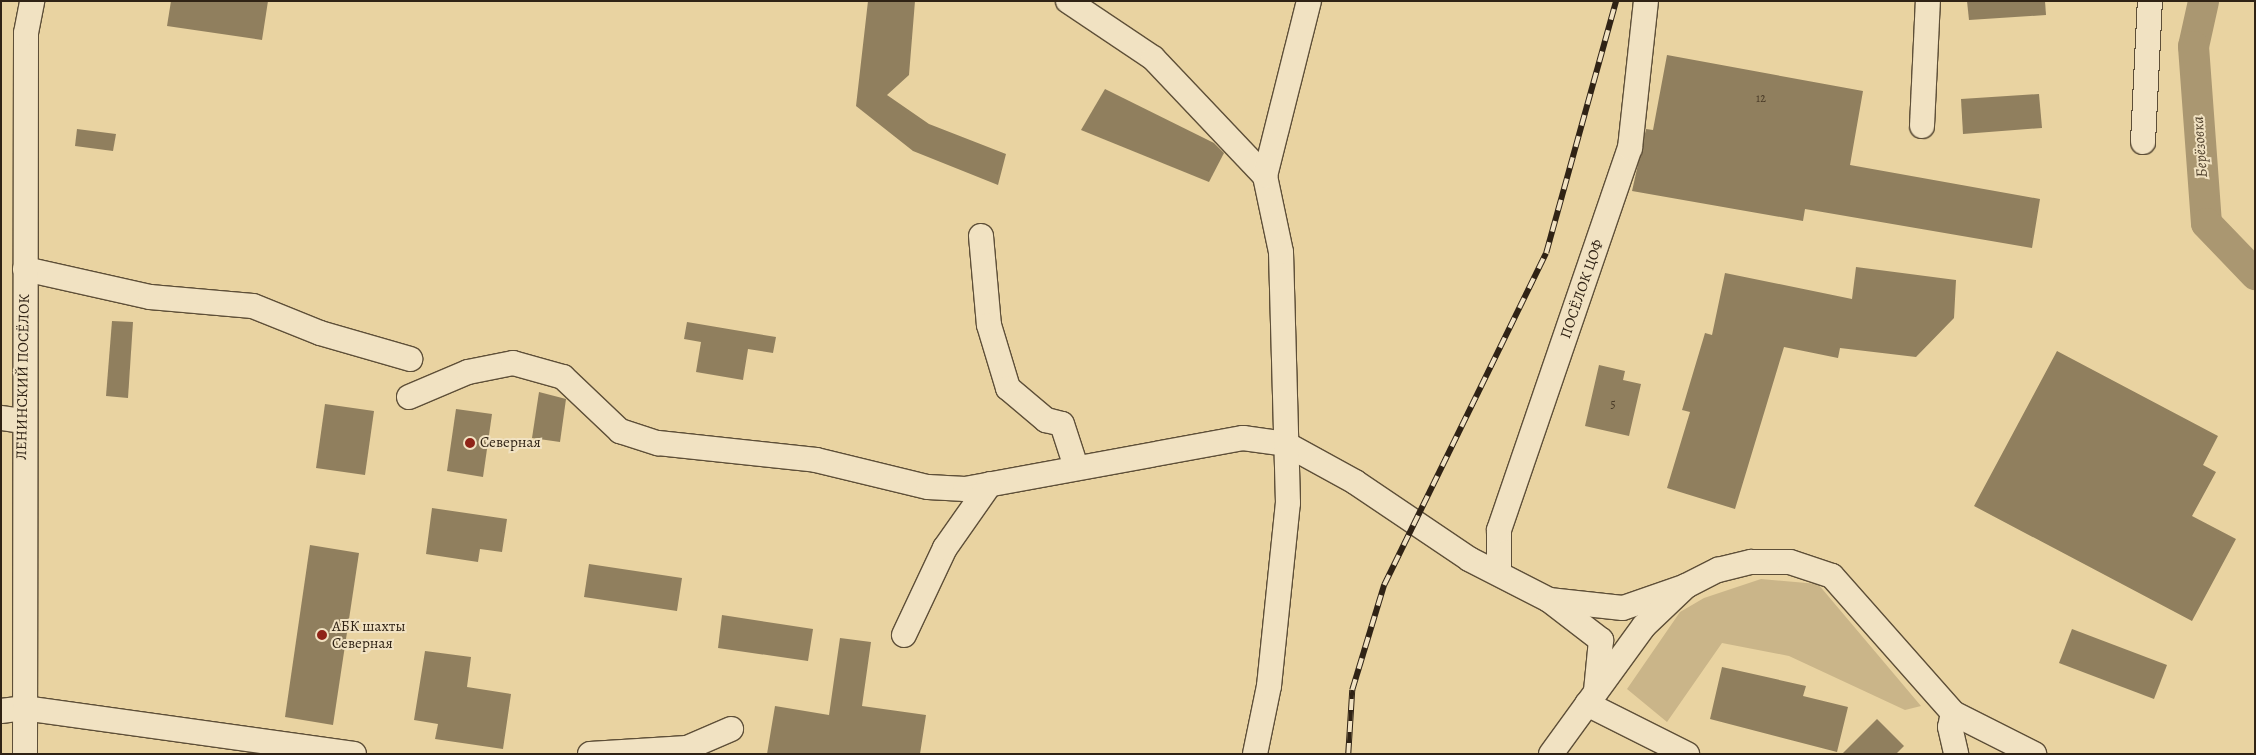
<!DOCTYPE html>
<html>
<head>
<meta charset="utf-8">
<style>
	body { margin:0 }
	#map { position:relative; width:2256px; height:755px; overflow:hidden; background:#e9d3a1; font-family:Alegreya,serif }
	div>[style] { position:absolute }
	.green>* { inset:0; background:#cab589 }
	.river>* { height:31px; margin:-15.5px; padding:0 15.5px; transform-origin:15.5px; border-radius:15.5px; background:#aa9771 }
	.building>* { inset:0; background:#907f5e }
	.roads { filter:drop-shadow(1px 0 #5e4f38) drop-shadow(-1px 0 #5e4f38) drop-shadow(0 1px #5e4f38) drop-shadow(0 -1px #5e4f38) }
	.minor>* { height:24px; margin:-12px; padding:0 12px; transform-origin:12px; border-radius:12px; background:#f1e2c2 }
	.rail>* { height:5.5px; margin-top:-2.75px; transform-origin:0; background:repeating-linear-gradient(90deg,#f1e2c2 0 11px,#302315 0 22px); box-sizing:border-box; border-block:1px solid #302315 }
	.dots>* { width:14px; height:14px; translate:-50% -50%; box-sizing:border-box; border:2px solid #f1e2c2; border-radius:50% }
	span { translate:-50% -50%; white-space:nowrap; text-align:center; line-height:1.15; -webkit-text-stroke:4px #f1e2c2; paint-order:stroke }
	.number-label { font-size:12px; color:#483a27 }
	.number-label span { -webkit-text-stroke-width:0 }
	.street-label { font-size:15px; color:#302315 }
	.poi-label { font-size:15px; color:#302315 }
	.left { translate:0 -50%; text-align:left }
	.water-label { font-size:16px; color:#554631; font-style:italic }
	.frame { position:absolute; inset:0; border:2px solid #302315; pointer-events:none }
</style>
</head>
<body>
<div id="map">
	<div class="green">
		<div style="clip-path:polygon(1761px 579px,1818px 584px,1921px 706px,1905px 710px,1789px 656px,1722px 643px,1667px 722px,1627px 689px,1680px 612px,1704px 598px)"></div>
	</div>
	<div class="river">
		<div style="left:2203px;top:1px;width:46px;rotate:102.5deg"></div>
		<div style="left:2193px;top:46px;width:177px;rotate:85.8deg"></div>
		<div style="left:2206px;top:223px;width:71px;rotate:46.1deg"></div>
	</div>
	<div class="building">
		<div style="clip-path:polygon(171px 1px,268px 1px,262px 40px,167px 26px)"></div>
		<div style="clip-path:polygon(868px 1px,915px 1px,909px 75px,887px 95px,929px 124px,1006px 154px,998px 185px,913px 151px,856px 106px)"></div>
		<div style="clip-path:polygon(1967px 1px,2045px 1px,2046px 15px,1969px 20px)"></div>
		<div style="clip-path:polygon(1667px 55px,1863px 91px,1850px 165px,2040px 199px,2032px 248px,1805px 209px,1803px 221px,1632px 191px,1646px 129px,1653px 130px)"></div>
		<div style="clip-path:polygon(1105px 89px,1214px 143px,1224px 153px,1209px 182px,1081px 130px)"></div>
		<div style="clip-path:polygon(2039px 94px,2042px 128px,1963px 134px,1961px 99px)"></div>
		<div style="clip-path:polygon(77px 129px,116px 134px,113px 151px,75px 146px)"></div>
		<div style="clip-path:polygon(1856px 267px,1956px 280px,1954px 318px,1916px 357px,1840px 348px,1838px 358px,1784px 347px,1735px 509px,1667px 488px,1690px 412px,1682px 410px,1705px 333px,1712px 335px,1725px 273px,1852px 299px)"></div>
		<div style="clip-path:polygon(112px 321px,133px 322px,128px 398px,106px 396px)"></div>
		<div style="clip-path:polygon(687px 322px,776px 337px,773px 353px,748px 349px,743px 380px,696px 372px,701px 342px,684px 339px)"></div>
		<div style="clip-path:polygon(2057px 351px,2218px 436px,2203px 465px,2216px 472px,2192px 516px,2236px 539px,2192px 621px,1974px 506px)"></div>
		<div style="clip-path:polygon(1599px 365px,1625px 371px,1623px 380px,1641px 384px,1629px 436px,1585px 426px)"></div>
		<div style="clip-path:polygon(539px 392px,566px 399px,560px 442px,532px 438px)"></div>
		<div style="clip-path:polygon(325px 404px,374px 411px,365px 475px,316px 468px)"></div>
		<div style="clip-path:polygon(456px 409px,492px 414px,483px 477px,447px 471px)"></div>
		<div style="clip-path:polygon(432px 508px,507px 519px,502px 552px,480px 549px,478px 562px,426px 554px)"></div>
		<div style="clip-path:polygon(310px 545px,359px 553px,333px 725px,285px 717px)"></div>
		<div style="clip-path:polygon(589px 564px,682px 578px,677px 611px,584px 597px)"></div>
		<div style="clip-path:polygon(722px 615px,813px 629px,808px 661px,718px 648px)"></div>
		<div style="clip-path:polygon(2072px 629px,2167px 665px,2154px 699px,2059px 663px)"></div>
		<div style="clip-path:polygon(840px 638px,871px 642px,862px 706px,926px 715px,920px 754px,767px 754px,775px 706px,829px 715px)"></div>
		<div style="clip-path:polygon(425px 651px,471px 657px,467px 687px,511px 694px,503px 749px,435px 739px,438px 724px,414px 720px)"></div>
		<div style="clip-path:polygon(1722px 667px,1806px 686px,1803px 696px,1848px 707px,1837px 752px,1710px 719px)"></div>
		<div style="clip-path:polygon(1877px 719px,1904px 746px,1896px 754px,1842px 754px)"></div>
	</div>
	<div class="roads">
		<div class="minor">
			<div style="left:1068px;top:1px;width:102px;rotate:33.8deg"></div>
			<div style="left:1153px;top:58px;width:163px;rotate:46.5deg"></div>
			<div style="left:1922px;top:126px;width:125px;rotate:-87.3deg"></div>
			<div style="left:2143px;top:142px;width:141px;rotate:-87.2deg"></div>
			<div style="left:981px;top:236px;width:89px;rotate:84.9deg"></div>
			<div style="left:989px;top:325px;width:66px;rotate:73.2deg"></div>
			<div style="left:1008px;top:388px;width:50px;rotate:40.1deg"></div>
			<div style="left:1046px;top:420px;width:16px;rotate:14deg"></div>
			<div style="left:1062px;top:424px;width:45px;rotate:72deg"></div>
			<div style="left:25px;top:269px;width:128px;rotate:12.6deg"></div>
			<div style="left:150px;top:297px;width:103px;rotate:5deg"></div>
			<div style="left:253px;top:306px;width:72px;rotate:21.9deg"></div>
			<div style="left:320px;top:333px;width:94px;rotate:16.1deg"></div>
			<div style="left:409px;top:397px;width:64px;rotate:-23deg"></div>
			<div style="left:468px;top:372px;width:46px;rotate:-11.3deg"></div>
			<div style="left:513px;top:363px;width:52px;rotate:15.6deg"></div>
			<div style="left:563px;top:377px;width:79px;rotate:43.5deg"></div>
			<div style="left:620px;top:431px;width:40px;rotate:18deg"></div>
			<div style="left:658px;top:443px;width:159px;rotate:6.1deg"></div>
			<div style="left:816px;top:460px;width:115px;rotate:13.6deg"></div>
			<div style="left:928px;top:487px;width:37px;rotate:3deg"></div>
			<div style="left:965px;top:489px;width:283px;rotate:-10.4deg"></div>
			<div style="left:1243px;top:438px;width:43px;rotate:7.9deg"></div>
			<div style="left:1286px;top:444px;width:79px;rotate:28.8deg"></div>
			<div style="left:1355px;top:482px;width:138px;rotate:34deg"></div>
			<div style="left:1469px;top:559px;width:90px;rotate:27.1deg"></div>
			<div style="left:1549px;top:600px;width:74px;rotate:6.2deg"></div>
			<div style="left:1623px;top:608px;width:67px;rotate:-19.2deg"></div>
			<div style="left:1px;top:418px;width:21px;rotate:8deg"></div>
			<div style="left:1499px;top:573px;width:43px;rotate:-90deg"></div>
			<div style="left:1499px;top:530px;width:404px;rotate:-71.1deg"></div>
			<div style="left:1630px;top:148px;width:148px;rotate:-83.8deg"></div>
			<div style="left:1549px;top:600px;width:66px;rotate:37.6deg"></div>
			<div style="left:1601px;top:640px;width:51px;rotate:95.6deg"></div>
			<div style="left:904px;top:635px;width:96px;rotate:-64.8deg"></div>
			<div style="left:945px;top:548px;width:78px;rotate:-54.9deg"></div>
			<div style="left:1587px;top:704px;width:112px;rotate:26.6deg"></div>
			<div style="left:1px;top:711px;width:23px;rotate:-7deg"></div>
			<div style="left:24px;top:708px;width:333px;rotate:7.9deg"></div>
			<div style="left:1953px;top:713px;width:14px;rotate:102deg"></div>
			<div style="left:1950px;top:727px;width:28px;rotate:77deg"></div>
			<div style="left:25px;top:754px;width:721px;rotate:-89.92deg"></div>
			<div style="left:26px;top:33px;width:33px;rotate:-79deg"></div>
			<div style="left:590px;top:754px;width:97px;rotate:-3.5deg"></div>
			<div style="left:687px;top:748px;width:48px;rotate:-23.4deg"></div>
			<div style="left:1255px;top:754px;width:69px;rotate:-78.4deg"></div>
			<div style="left:1269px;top:686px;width:184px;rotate:-84.1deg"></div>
			<div style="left:1288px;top:503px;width:251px;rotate:-91.6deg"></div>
			<div style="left:1281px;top:252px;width:78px;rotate:-101.9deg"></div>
			<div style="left:1265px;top:176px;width:180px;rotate:-75.9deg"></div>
			<div style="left:1551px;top:754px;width:158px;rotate:-54deg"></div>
			<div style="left:1644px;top:626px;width:58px;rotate:-43.6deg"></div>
			<div style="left:1686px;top:586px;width:36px;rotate:-27deg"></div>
			<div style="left:1718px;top:570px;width:34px;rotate:-14deg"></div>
			<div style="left:1751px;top:562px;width:39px"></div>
			<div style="left:1790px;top:562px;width:44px;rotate:18.4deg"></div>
			<div style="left:1832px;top:576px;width:183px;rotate:48.5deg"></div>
			<div style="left:1953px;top:713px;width:91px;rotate:26.8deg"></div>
		</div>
	</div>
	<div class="rail">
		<div style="left:1348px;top:754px;width:64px;rotate:-86.4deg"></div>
		<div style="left:1352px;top:690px;width:110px;rotate:-73.1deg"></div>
		<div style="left:1384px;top:585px;width:369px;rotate:-64deg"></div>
		<div style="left:1546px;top:253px;width:262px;rotate:-74.5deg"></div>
	</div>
	<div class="dots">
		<div style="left:470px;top:443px;background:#8f2418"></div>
		<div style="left:322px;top:635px;background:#8f2418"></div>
	</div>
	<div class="number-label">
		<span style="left:1761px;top:99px">12</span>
		<span style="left:1613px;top:405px">5</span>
	</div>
	<div class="street-label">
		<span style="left:1582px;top:289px;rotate:-71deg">ПОСЁЛОК ЦОФ</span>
		<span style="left:23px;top:377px;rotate:-89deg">ЛЕНИНСКИЙ ПОСЁЛОК</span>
	</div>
	<div class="poi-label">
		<span class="left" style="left:480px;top:443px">Северная</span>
		<span class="left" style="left:332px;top:635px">АБК шахты<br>Северная</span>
	</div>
	<div class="water-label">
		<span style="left:2200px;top:147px;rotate:-94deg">Берёзовка</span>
	</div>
	<div class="frame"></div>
</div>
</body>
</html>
